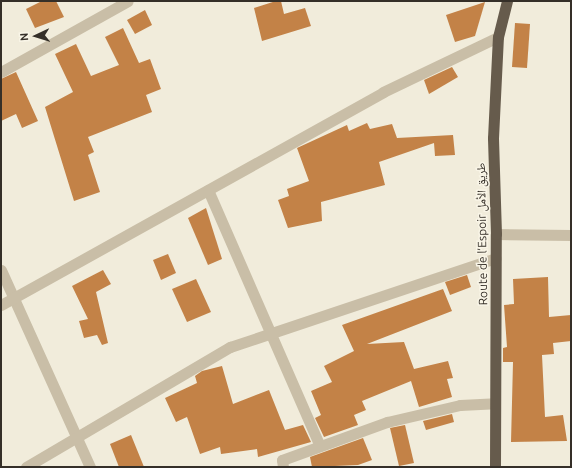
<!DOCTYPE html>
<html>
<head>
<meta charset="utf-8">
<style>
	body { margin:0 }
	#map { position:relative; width:572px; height:468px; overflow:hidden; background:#f1ecdb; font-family:Ubuntu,"Noto Naskh Arabic",sans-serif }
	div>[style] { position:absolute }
	.building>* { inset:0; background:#c38247 }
	.minor>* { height:11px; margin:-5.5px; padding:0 5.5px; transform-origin:5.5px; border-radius:5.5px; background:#c9bea7 }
	.trunk>* { height:11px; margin:-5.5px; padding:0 5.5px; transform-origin:5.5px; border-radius:5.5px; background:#665b4c }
	span { translate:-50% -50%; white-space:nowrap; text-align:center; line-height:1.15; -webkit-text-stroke:3px #f9f5e7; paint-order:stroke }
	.street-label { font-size:12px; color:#352f28 }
	.frame { position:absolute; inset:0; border:2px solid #352f28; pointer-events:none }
	.north { position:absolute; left:16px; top:16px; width:40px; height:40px; -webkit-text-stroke:3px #f9f5e7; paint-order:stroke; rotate:266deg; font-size:11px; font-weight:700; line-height:16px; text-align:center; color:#352f28 }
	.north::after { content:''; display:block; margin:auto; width:14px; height:18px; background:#352f28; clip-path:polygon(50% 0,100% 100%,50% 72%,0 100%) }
</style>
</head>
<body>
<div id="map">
	<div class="building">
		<div style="clip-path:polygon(42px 1px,56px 1px,64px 17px,35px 28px,26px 9px)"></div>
		<div style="clip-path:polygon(276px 1px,281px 1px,284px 14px,305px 8px,311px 26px,262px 41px,254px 8px)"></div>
		<div style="clip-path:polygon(485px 2px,475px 36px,455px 42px,446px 15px)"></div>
		<div style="clip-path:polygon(145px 10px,152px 25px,135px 34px,127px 20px)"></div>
		<div style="clip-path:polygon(515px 23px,530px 24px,527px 68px,512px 67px)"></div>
		<div style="clip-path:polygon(123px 28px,139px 63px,150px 59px,161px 89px,146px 95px,152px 112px,88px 137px,94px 152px,88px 155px,100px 192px,74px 201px,45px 107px,73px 92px,55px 54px,76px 44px,91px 76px,119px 65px,105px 37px)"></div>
		<div style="clip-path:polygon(452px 67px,458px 77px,429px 94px,424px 80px)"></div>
		<div style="clip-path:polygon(16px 72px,38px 121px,22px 128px,16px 114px,1px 121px,1px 79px)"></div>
		<div style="clip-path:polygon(367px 123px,370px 129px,392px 124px,397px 138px,453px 135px,455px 155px,435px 156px,434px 143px,379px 162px,385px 185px,321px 202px,322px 221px,288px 228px,278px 200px,289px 196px,287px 189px,309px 181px,297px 148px,347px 125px,349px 131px)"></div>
		<div style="clip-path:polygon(206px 208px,222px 259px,208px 265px,188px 218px)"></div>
		<div style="clip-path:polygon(168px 254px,176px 273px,161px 280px,153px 260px)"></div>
		<div style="clip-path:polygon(103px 270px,111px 284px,96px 292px,108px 343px,102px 345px,97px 335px,84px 338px,79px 321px,88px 319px,72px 286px)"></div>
		<div style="clip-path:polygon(467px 275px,471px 287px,450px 295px,445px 282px)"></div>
		<div style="clip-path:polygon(548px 277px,549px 317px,571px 315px,571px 341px,553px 343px,554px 354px,542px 355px,545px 417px,563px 415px,567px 441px,511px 442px,513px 362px,503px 362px,503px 348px,507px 347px,504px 305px,514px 304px,513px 279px)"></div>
		<div style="clip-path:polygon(196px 279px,211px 312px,187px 322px,172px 289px)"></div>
		<div style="clip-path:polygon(443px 289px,452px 311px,367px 344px,404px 342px,414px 369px,448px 361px,453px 378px,447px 379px,452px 397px,419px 407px,411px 381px,362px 401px,366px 410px,354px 415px,358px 425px,324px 437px,315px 418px,321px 415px,311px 391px,332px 382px,324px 366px,354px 351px,342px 325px)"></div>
		<div style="clip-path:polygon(222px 366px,233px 404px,269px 390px,285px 430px,303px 425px,311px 442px,258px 457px,257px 449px,221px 454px,220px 447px,200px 454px,187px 417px,176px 422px,165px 398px,197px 383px,195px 376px,202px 371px)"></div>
		<div style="clip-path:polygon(452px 414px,454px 422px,426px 430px,423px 421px)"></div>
		<div style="clip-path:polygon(405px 425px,414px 463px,399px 466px,390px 428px)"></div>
		<div style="clip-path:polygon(131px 435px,144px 467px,119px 467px,110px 444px)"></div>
		<div style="clip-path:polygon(363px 438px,372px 460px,358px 465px,312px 467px,310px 457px)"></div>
	</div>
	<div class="minor">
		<div style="left:1px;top:72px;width:145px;rotate:-29.2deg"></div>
		<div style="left:208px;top:190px;width:279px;rotate:66.4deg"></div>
		<div style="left:496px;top:234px;width:75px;rotate:0.8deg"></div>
		<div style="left:1px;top:270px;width:216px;rotate:65.7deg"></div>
		<div style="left:1px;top:305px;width:437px;rotate:-29.1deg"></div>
		<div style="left:383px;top:92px;width:127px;rotate:-25.6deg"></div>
		<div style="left:26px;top:467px;width:237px;rotate:-30.5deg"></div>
		<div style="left:230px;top:347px;width:280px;rotate:-18.5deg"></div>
		<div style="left:283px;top:467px;width:7px;rotate:-98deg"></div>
		<div style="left:282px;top:460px;width:112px;rotate:-19.9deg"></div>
		<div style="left:387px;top:422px;width:75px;rotate:-13.1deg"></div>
		<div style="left:460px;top:405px;width:35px;rotate:-3deg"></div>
	</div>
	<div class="trunk">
		<div style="left:495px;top:467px;width:233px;rotate:-89.8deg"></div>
		<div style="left:496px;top:234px;width:96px;rotate:-91.8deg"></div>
		<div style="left:493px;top:138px;width:101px;rotate:-87.2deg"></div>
		<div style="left:498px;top:37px;width:37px;rotate:-76deg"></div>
	</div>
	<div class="street-label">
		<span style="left:482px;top:234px;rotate:-91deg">Route de l’Espoir طريق الأمل</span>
	</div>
	<div class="frame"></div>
	<div class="north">N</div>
</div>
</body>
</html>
